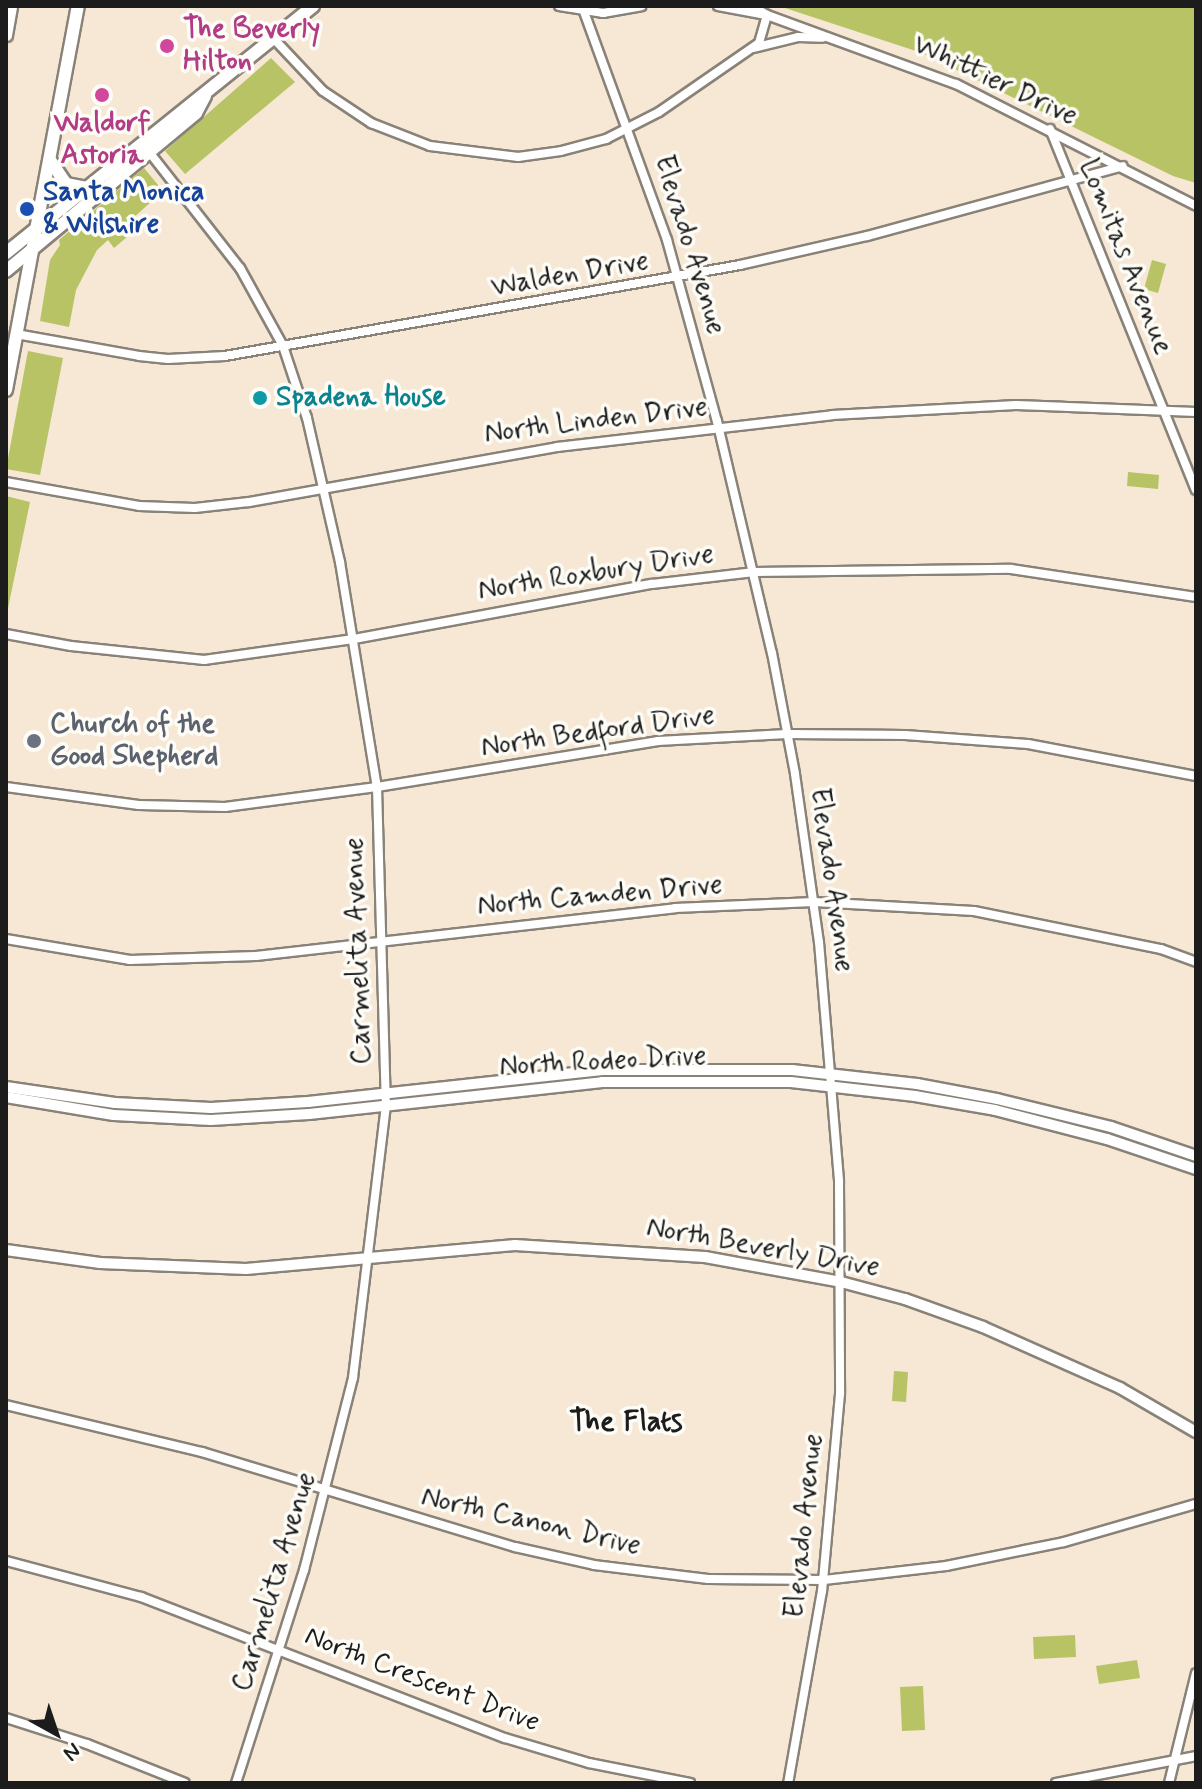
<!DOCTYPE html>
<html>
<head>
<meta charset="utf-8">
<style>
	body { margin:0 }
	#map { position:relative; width:1202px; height:1789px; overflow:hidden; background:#f6e8d4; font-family:Mynerve,sans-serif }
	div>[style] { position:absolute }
	.green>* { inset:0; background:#b7c365 }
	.roads { filter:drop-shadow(2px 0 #898278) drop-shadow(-2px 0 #898278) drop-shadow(0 2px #898278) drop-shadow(0 -2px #898278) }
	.minor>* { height:8px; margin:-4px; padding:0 4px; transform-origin:4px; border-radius:4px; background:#fff }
	.tertiary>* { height:10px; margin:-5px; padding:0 5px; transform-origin:5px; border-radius:5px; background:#fff }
	.secondary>* { height:11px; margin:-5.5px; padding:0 5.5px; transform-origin:5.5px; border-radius:5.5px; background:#fff }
	.primary>* { height:12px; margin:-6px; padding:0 6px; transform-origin:6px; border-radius:6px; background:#fff }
	.dots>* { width:22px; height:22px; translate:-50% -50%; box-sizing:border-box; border:4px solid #fdfcf7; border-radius:50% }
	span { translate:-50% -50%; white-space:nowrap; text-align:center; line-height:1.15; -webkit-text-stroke:7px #fdfcf7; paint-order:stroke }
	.hotel-label { font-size:28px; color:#b23c85; font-weight:700 }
	.left { translate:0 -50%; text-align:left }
	.street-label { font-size:28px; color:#1c1c1c }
	.transit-label { font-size:28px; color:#164399; font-weight:700 }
	.culture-label { font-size:28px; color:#0d838f; font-weight:700 }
	.worship-label { font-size:28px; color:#5b616d; font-weight:700 }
	.neighbourhood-label { font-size:30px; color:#1c1c1c; font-weight:700 }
	.frame { position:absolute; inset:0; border:8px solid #1c1c1c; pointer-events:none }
	.north { position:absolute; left:16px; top:1693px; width:80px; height:80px; -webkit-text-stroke:6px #fdfcf7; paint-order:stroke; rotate:140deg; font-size:22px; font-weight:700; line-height:32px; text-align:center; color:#1c1c1c }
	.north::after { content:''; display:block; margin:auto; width:28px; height:36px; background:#1c1c1c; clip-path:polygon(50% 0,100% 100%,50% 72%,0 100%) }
</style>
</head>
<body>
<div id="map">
	<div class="green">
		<div style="clip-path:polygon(779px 6px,1196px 6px,1196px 183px,1173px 176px,922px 53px)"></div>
		<div style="clip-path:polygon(271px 58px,295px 82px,185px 174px,165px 151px)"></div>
		<div style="clip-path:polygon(144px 168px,163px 191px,121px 229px,127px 237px,114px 248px,108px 240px,97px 250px,76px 290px,69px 327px,40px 321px,50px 260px,60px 245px,59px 240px)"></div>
		<div style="clip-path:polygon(1152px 260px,1166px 264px,1158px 293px,1144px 289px)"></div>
		<div style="clip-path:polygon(28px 351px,63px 358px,40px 475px,6px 469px)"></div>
		<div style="clip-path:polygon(1128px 472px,1159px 475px,1158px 489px,1127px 486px)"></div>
		<div style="clip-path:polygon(6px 496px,30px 502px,6px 618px)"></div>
		<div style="clip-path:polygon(894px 1371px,908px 1372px,906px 1402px,892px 1401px)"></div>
		<div style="clip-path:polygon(1075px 1635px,1076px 1657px,1034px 1659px,1033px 1637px)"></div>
		<div style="clip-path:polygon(1137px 1660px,1140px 1678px,1099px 1684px,1096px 1666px)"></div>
		<div style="clip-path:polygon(923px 1686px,925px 1730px,902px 1731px,900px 1687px)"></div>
	</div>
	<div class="roads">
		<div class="minor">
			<div style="left:559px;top:6px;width:45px;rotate:9deg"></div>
			<div style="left:603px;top:13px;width:39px;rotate:-10deg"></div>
			<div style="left:718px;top:6px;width:49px;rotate:10.6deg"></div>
			<div style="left:752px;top:6px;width:17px;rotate:31deg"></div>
			<div style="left:767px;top:15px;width:201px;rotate:20.1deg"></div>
			<div style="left:956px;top:84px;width:269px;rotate:26.9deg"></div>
			<div style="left:583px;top:9px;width:246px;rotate:70deg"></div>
			<div style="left:667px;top:240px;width:188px;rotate:74.6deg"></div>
			<div style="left:717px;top:421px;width:238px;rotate:76.7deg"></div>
			<div style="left:772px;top:653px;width:123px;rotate:79.2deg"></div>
			<div style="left:795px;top:774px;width:170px;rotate:81.9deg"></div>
			<div style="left:819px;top:942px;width:241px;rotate:85.2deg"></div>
			<div style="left:839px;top:1182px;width:212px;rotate:89.7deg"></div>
			<div style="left:840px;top:1394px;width:198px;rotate:95.2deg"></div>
			<div style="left:822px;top:1591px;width:195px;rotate:100deg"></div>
			<div style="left:274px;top:39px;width:71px;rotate:46.7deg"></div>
			<div style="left:323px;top:91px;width:58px;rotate:33.7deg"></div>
			<div style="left:371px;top:123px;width:63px;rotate:21.3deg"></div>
			<div style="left:430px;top:146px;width:89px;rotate:7.1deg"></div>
			<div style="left:518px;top:157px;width:43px;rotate:-7.9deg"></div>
			<div style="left:561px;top:151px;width:47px;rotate:-14.9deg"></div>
			<div style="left:606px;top:139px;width:59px;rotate:-27deg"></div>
			<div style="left:659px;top:112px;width:121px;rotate:-34.6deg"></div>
			<div style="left:759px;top:43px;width:29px;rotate:-74deg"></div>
			<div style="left:753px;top:48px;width:46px;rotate:-13.7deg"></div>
			<div style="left:798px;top:37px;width:24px;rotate:2deg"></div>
			<div style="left:1050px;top:129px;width:389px;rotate:68deg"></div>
			<div style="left:150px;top:153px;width:146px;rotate:52deg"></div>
			<div style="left:240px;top:268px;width:89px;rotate:61.1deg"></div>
			<div style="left:283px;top:346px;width:76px;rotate:71.6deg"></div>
			<div style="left:307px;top:418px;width:148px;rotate:77.1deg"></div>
			<div style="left:340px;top:562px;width:228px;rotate:80.7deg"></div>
			<div style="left:377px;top:787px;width:318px;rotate:88.4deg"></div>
			<div style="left:386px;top:1105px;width:275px;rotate:96.9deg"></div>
			<div style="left:353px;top:1378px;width:198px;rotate:104.3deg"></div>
			<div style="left:304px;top:1570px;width:224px;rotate:107.7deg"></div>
			<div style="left:16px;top:334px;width:125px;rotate:10.1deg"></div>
			<div style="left:139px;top:356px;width:29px;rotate:6deg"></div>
			<div style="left:168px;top:359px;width:57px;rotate:-3deg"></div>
			<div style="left:225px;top:356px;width:523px;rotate:-10.02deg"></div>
			<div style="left:740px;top:265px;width:130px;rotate:-12.9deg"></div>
			<div style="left:867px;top:236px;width:265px;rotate:-15.3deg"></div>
			<div style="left:6px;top:482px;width:135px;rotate:10.2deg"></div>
			<div style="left:139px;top:506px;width:56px;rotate:2deg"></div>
			<div style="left:195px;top:508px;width:54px;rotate:-6.3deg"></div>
			<div style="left:249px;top:502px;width:313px;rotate:-10.1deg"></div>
			<div style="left:557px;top:447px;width:277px;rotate:-6.6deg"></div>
			<div style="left:832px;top:415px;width:184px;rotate:-3.1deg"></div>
			<div style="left:1016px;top:405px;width:180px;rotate:2.2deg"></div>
			<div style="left:6px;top:634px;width:66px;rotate:10.5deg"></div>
			<div style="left:71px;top:646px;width:134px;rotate:6deg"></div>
			<div style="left:204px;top:660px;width:151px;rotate:-8deg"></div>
			<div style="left:354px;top:639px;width:303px;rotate:-10.5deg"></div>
			<div style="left:652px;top:584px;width:103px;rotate:-6.7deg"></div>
			<div style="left:754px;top:572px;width:257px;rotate:-0.7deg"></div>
			<div style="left:1011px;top:569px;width:187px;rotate:8.6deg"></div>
			<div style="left:6px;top:787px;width:134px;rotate:7.7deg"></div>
			<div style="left:139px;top:805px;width:86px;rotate:1.3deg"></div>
			<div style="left:225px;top:807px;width:153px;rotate:-7.5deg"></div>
			<div style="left:377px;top:787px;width:285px;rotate:-9.3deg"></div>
			<div style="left:658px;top:741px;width:129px;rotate:-3.1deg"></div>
			<div style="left:787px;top:734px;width:118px;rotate:0.5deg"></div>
			<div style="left:905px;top:735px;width:123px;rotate:4.2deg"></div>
			<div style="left:1028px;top:744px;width:171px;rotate:10.8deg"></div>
			<div style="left:6px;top:939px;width:126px;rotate:9.6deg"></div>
			<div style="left:130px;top:960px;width:126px;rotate:-1.8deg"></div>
			<div style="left:256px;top:956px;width:422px;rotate:-6.5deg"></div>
			<div style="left:675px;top:908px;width:139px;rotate:-2.5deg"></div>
			<div style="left:814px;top:902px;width:160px;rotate:3.2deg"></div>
			<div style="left:974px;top:911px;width:191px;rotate:11.5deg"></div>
			<div style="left:1161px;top:949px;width:37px;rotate:20deg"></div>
			<div style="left:6px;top:1405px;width:202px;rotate:13.5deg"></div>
			<div style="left:202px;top:1452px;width:327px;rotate:16.9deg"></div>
			<div style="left:515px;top:1547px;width:81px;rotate:12.8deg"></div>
			<div style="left:594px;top:1565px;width:115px;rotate:7deg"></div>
			<div style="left:708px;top:1579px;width:116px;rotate:0.5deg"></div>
			<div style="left:824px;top:1580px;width:123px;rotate:-6.5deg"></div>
			<div style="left:946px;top:1566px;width:120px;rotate:-11.5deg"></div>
			<div style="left:1064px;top:1542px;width:137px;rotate:-16.1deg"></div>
			<div style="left:6px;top:1561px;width:140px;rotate:14.9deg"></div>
			<div style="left:141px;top:1597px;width:390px;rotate:21.2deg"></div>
			<div style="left:505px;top:1738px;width:88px;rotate:16.6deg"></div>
			<div style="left:589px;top:1763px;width:103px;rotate:11.2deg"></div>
			<div style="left:6px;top:1718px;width:85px;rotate:17.8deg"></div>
			<div style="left:87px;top:1744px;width:105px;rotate:21.7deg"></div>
			<div style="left:1056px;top:1783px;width:143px;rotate:-10.9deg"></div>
			<div style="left:1169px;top:1783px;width:113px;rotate:-76.2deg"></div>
		</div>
		<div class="tertiary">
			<div style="left:6px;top:1087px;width:110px;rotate:8.4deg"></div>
			<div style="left:115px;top:1103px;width:96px;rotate:3deg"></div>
			<div style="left:211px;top:1108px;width:97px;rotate:-3.5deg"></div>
			<div style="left:308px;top:1102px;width:296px;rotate:-6.2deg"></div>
			<div style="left:602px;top:1070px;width:190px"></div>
			<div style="left:792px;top:1070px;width:126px;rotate:6.4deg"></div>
			<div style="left:917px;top:1084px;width:81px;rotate:10.6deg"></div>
			<div style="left:997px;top:1099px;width:117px;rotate:13.8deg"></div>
			<div style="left:1111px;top:1127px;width:90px;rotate:18.8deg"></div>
			<div style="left:6px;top:1097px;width:109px;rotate:9.5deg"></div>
			<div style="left:114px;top:1115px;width:97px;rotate:3deg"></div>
			<div style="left:211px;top:1120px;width:98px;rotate:-3.5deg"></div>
			<div style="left:309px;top:1114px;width:295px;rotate:-6.2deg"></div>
			<div style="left:602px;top:1082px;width:189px"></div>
			<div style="left:791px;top:1082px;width:125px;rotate:6.4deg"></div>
			<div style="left:915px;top:1096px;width:81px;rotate:9.9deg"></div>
			<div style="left:995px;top:1110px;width:116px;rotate:14.5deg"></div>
			<div style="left:1107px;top:1139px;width:94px;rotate:18.6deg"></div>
			<div style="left:6px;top:1250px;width:95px;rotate:7.9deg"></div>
			<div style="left:100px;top:1263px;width:146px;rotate:2.4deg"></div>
			<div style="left:246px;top:1269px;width:270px;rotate:-5.1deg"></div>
			<div style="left:515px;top:1245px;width:190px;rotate:3.6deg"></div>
			<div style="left:705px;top:1257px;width:138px;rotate:10.4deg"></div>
			<div style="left:841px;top:1282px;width:66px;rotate:14.9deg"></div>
			<div style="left:905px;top:1299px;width:83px;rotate:19.7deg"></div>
			<div style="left:983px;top:1327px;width:150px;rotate:24deg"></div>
			<div style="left:1120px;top:1388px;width:88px;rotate:30.1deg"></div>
		</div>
		<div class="secondary">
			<div style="left:6px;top:35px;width:29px;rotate:-80deg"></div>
		</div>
		<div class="primary">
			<div style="left:50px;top:160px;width:29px;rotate:56deg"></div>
			<div style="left:66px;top:184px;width:21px;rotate:11deg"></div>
			<div style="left:6px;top:253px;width:394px;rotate:-38.8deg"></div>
			<div style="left:6px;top:271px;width:247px;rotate:-39.7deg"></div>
			<div style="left:196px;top:113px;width:19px;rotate:-62deg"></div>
			<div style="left:6px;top:390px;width:391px;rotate:-79.4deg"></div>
		</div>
	</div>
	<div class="dots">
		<div style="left:167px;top:46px;background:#d1479c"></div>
		<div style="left:102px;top:95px;background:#d1479c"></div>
		<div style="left:27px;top:209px;background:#1a4fb4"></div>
		<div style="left:260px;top:398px;background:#0f9aa8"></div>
		<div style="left:34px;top:741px;background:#6b7280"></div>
	</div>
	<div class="hotel-label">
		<span class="left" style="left:183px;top:46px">The Beverly<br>Hilton</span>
		<span style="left:102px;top:140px">Waldorf<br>Astoria</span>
	</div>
	<div class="street-label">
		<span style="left:995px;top:81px;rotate:25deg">Whittier Drive</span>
		<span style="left:689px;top:245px;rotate:73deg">Elevado Avenue</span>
		<span style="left:1125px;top:257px;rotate:68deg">Lomitas Avenue</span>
		<span style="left:570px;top:275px;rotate:-10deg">Walden Drive</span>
		<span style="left:596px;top:421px;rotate:-7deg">North Linden Drive</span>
		<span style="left:596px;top:573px;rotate:-9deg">North Roxbury Drive</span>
		<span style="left:598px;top:732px;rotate:-8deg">North Bedford Drive</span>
		<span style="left:831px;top:880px;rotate:82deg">Elevado Avenue</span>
		<span style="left:600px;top:896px;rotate:-5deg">North Camden Drive</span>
		<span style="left:359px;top:951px;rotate:-92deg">Carmelita Avenue</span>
		<span style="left:603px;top:1062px;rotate:-3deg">North Rodeo Drive</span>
		<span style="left:763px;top:1248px;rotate:10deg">North Beverly Drive</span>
		<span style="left:531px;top:1522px;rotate:13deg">North Canon Drive</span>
		<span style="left:805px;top:1526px;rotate:-84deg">Elevado Avenue</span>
		<span style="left:275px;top:1582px;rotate:-73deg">Carmelita Avenue</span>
		<span style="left:422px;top:1680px;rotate:21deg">North Crescent Drive</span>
	</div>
	<div class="transit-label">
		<span class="left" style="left:43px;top:209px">Santa Monica<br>&amp; Wilshire</span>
	</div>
	<div class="culture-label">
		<span class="left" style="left:276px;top:398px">Spadena House</span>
	</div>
	<div class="worship-label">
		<span class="left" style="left:50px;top:741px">Church of the<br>Good Shepherd</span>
	</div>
	<div class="neighbourhood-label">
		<span style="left:626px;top:1422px">The Flats</span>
	</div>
	<div class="frame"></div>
	<div class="north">N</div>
</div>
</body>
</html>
